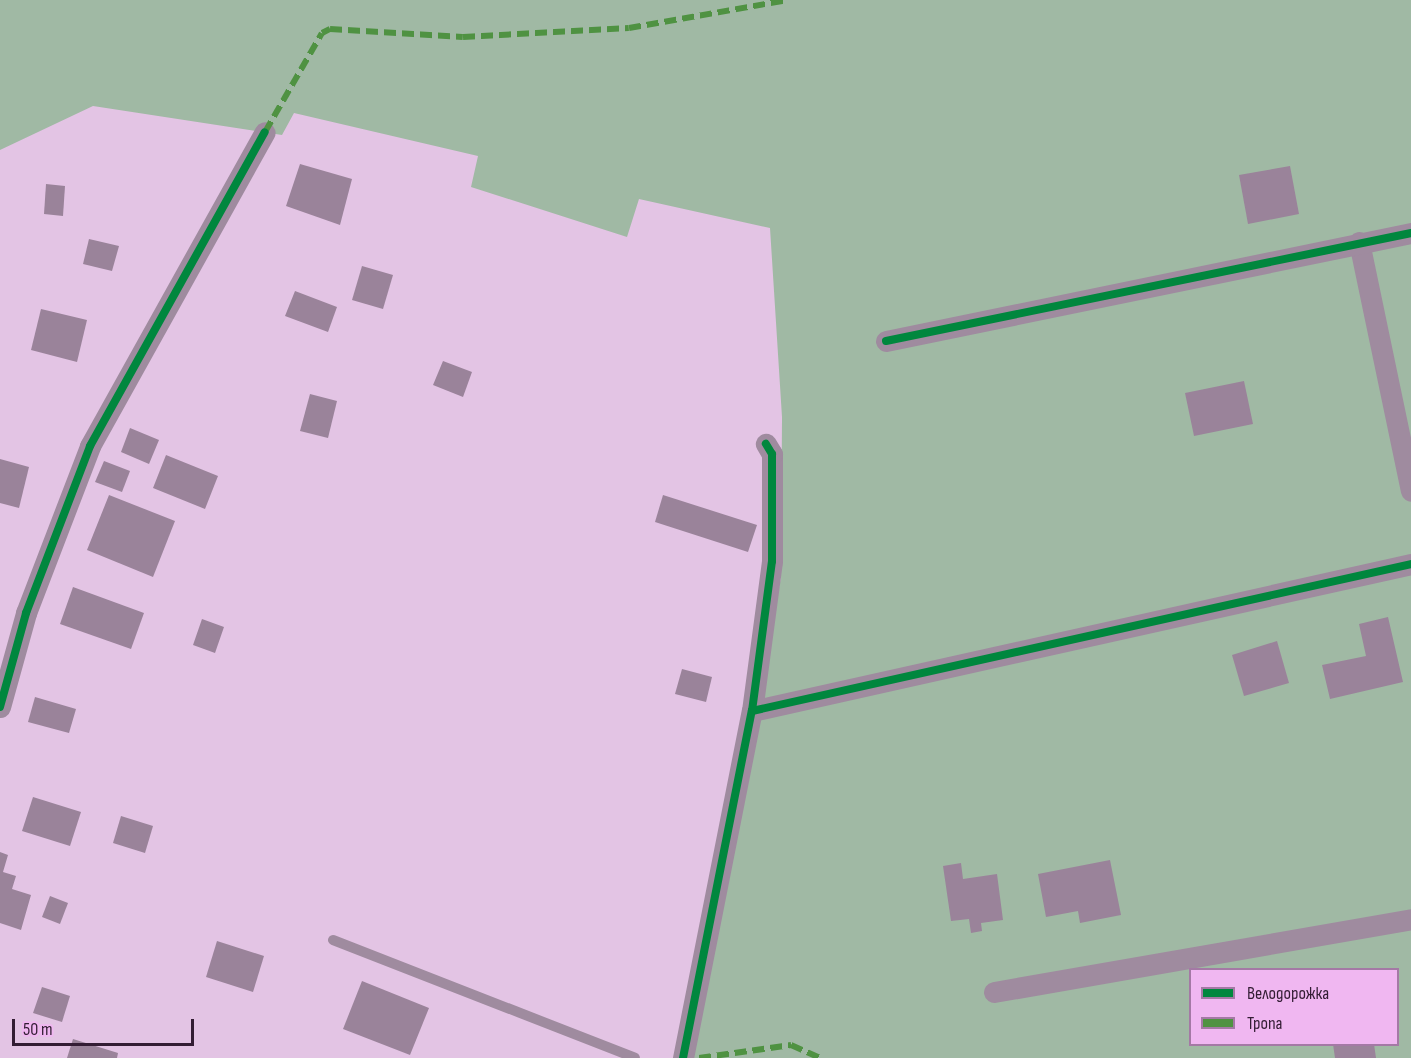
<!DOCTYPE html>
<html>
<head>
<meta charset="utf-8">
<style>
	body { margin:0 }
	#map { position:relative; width:1411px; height:1058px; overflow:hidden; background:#e3c4e4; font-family:"Sofia Sans Condensed",sans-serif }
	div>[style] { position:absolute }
	.green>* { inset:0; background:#a0b9a4 }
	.building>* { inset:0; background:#9a839a }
	.lane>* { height:10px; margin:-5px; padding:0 5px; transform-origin:5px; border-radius:5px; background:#9f8b9f }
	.street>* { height:21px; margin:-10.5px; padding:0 10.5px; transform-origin:10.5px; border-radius:10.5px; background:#9f8b9f }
	.quiet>* { height:6px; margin-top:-3px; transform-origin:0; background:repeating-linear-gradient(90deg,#4f9242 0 12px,transparent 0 18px) }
	.cycleway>* { height:8px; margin:-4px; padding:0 4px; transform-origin:4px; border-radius:4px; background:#00873e }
	span { translate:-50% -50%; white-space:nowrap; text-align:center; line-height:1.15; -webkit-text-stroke:6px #f0b7f1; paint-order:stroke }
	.legend { position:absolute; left:1189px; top:968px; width:210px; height:78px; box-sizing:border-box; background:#f0b7f1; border:2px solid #a479a5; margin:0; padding:8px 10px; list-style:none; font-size:18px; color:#331d34 }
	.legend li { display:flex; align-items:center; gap:12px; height:30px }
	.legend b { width:30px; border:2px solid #a479a5 }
	.scale { position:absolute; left:12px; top:1019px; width:182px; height:27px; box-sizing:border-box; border:3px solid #331d34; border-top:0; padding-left:8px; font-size:18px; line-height:21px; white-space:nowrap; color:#331d34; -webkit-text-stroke:4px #f0b7f1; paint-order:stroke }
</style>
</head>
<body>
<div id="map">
	<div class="green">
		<div style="clip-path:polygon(evenodd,0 0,1411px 0,1411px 1058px,693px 1058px,781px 577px,782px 417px,770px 228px,639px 199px,627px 237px,471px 187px,478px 156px,294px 113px,282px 135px,93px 106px,0 150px,0 0,1190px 970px,1398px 970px,1398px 1044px,1190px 1044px,1190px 970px)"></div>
	</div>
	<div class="building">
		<div style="clip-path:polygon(300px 164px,352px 179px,340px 225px,286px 206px)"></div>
		<div style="clip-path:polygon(1290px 166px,1299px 214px,1248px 224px,1239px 175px)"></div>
		<div style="clip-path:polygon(46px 184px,65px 186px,63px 216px,44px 214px)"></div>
		<div style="clip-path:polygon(89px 239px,119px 246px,112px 271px,83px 264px)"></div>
		<div style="clip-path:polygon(362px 266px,393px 275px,383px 309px,352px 300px)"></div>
		<div style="clip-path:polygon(295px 291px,337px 307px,328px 332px,285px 316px)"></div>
		<div style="clip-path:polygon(41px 309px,87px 320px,77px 362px,31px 350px)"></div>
		<div style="clip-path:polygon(443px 361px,472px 372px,463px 397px,433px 385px)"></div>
		<div style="clip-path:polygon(1244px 381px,1253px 424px,1194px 436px,1185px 393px)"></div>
		<div style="clip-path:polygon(310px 394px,337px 401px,328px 438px,300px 431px)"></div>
		<div style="clip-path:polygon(130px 428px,159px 440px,149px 464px,121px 452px)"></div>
		<div style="clip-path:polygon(166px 455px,218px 476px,205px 509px,153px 488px)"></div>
		<div style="clip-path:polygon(0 459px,29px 467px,19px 508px,0 503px)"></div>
		<div style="clip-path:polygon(104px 461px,130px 471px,122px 492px,95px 482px)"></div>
		<div style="clip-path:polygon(109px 495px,175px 521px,153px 577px,87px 550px)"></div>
		<div style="clip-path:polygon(663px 495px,757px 525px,748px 552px,655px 522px)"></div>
		<div style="clip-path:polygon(73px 587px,144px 613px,131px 649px,60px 624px)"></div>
		<div style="clip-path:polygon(1388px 617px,1403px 682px,1330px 699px,1322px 665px,1366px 656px,1359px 624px)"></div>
		<div style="clip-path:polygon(202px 619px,224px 627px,215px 653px,193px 645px)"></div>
		<div style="clip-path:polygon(1277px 641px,1289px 683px,1244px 696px,1232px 655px)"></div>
		<div style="clip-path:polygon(682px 669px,712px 677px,706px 702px,675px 694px)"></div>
		<div style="clip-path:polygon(35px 697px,76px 709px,69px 733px,28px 722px)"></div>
		<div style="clip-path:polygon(33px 797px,81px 812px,70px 846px,22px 831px)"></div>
		<div style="clip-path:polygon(121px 816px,153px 826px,145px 853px,113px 843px)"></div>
		<div style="clip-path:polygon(0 852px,8px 855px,3px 872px,16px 876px,12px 889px,31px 895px,21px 930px,0 923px)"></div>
		<div style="clip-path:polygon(1110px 860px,1121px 915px,1080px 923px,1078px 911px,1046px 917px,1038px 874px)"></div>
		<div style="clip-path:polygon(961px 863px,963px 879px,997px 874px,1003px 920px,981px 923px,982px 931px,971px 933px,969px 919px,951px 921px,943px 866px)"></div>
		<div style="clip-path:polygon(50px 896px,68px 903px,60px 924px,42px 917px)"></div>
		<div style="clip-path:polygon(217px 941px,264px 956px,253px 992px,206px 977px)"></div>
		<div style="clip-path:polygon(362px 981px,429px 1008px,410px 1055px,343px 1029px)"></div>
		<div style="clip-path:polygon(42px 987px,70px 996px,62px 1022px,33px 1013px)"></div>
		<div style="clip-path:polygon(73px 1039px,118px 1053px,117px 1058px,67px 1058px)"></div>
		<div style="clip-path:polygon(1333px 1044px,1374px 1044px,1376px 1058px,1335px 1058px)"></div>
	</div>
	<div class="lane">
		<div style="left:333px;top:940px;width:324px;rotate:21.3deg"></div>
	</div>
	<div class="street">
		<div style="left:1359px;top:242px;width:254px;rotate:78.2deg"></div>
		<div style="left:886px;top:341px;width:536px;rotate:-11.62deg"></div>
		<div style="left:0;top:707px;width:98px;rotate:-74.5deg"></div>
		<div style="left:26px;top:613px;width:179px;rotate:-69deg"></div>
		<div style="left:90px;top:446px;width:359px;rotate:-60.9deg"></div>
		<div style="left:752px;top:711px;width:675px;rotate:-12.57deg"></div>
		<div style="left:994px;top:992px;width:423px;rotate:-9.9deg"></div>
		<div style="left:683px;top:1058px;width:354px;rotate:-78.8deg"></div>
		<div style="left:752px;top:711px;width:151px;rotate:-82.4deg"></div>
		<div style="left:772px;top:561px;width:107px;rotate:-90deg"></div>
		<div style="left:772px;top:454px;width:12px;rotate:-121deg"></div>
	</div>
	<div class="quiet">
		<div style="left:265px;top:132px;width:114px;rotate:-60.1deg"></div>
		<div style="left:322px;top:33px;width:9px;rotate:-27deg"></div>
		<div style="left:330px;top:29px;width:133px;rotate:3.4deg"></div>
		<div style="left:463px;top:37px;width:166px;rotate:-3.1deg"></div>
		<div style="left:629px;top:28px;width:160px;rotate:-10deg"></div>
		<div style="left:699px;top:1058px;width:93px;rotate:-8deg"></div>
		<div style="left:791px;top:1045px;width:32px;rotate:24deg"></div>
	</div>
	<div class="cycleway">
		<div style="left:886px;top:341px;width:536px;rotate:-11.62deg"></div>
		<div style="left:0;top:707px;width:98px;rotate:-74.5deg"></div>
		<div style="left:26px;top:613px;width:179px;rotate:-69deg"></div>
		<div style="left:90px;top:446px;width:359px;rotate:-60.9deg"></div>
		<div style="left:752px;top:711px;width:675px;rotate:-12.57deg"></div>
		<div style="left:683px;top:1058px;width:354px;rotate:-78.8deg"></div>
		<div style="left:752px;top:711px;width:151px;rotate:-82.4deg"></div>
		<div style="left:772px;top:561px;width:107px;rotate:-90deg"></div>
		<div style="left:772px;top:454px;width:12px;rotate:-121deg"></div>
	</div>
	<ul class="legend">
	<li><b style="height:8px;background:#00873e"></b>Велодорожка</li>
	<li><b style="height:8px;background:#4f9242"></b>Тропа</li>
	</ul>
	<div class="scale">50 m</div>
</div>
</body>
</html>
